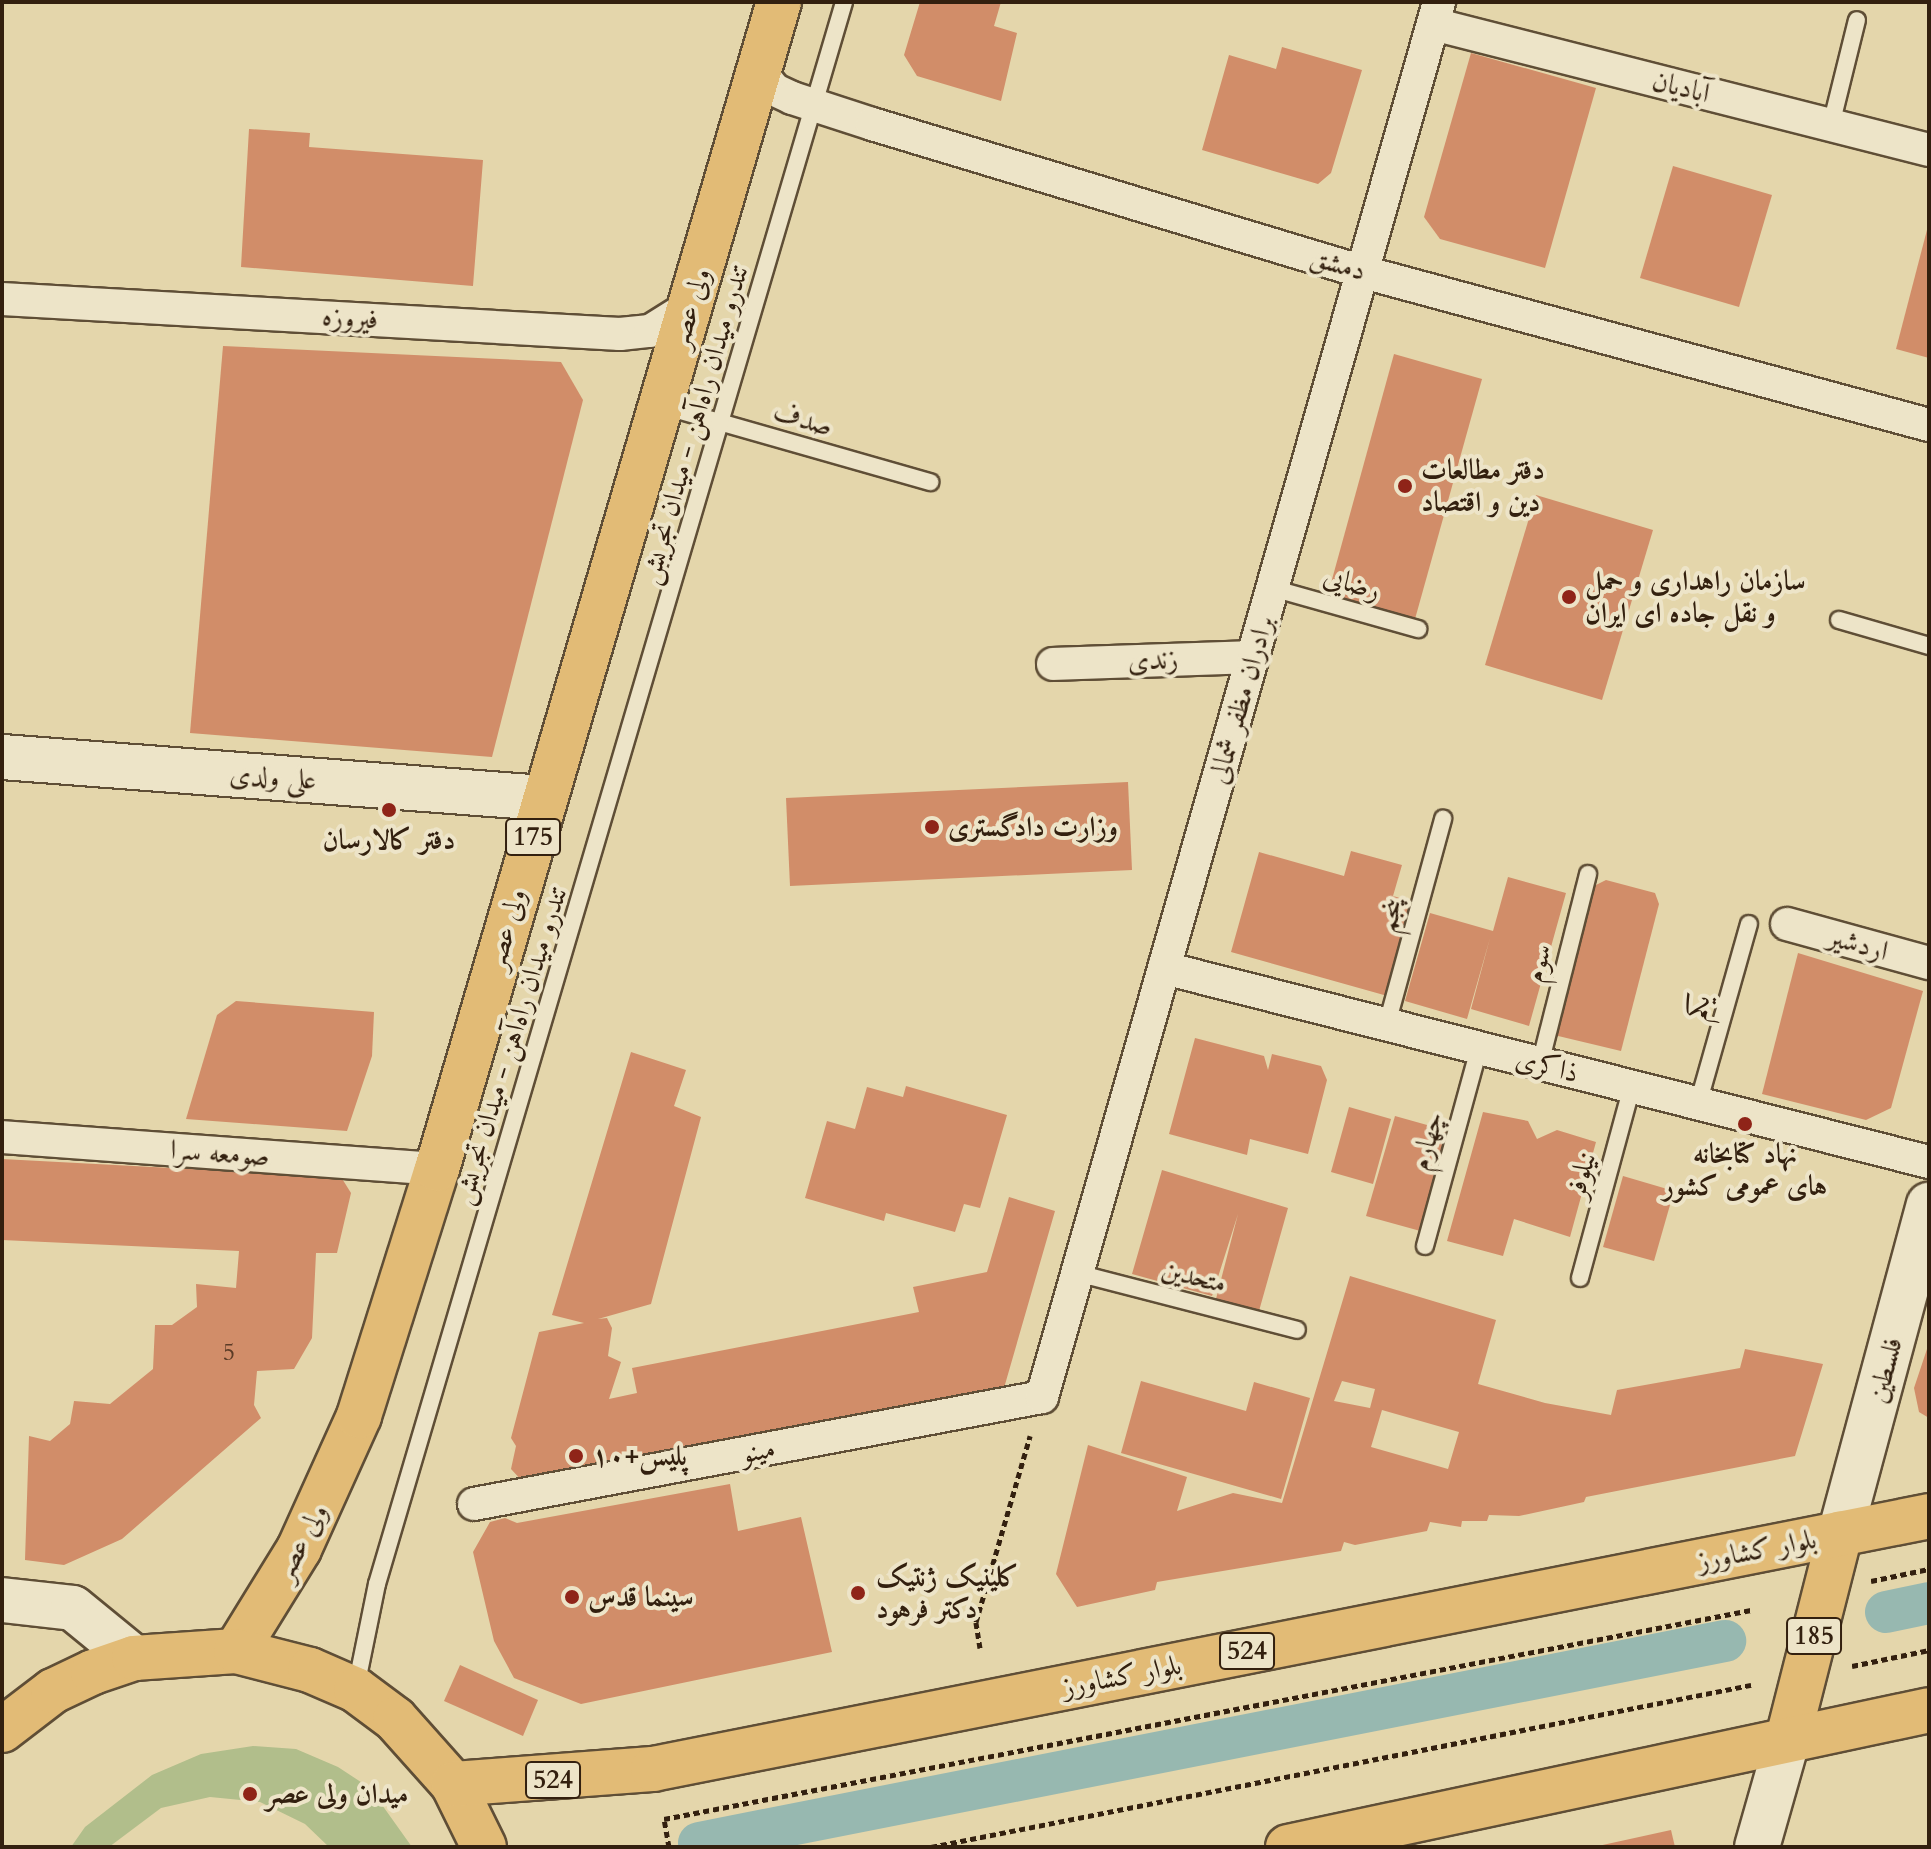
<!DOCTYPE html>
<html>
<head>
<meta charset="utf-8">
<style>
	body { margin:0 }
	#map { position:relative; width:1931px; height:1849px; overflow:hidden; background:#e4d6ab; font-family:Cardo,Amiri,serif }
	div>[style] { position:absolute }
	.green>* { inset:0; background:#b1be8b }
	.canal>* { height:42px; margin:-21px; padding:0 21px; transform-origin:21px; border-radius:21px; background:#97b8b0 }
	.building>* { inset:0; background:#d18d69 }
	.path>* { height:5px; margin-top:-2.5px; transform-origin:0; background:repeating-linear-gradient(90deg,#33200f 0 6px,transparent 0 10px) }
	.roads { filter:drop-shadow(2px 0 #5f4e36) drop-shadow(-2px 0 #5f4e36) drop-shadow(0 2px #5f4e36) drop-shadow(0 -2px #5f4e36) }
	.lane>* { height:16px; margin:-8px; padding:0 8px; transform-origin:8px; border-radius:8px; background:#ede4c8 }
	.street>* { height:32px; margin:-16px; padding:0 16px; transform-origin:16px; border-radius:16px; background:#ede4c8 }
	.secondary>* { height:44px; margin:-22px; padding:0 22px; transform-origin:22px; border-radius:22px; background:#ede4c8 }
	.primary>* { height:44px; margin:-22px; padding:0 22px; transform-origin:22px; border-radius:22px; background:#e2bb76 }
	.dots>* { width:22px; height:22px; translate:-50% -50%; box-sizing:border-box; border:4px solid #ede4c8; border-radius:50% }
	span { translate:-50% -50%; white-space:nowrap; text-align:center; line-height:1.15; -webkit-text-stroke:8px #ede4c8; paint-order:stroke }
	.number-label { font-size:24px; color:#5a3b26 }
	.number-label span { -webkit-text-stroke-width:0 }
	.shield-label span { padding:2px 6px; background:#ede4c8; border:2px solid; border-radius:6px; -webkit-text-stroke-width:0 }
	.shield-label { font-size:26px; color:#33200f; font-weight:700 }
	.street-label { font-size:28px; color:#33200f }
	.poi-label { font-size:28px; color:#33200f; font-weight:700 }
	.left { translate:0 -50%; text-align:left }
	.frame { position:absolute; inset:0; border:4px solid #33200f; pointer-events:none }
</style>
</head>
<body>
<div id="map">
	<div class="green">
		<div style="clip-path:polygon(253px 1746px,296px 1749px,338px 1767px,370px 1788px,412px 1847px,329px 1847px,305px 1824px,260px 1802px,210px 1797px,161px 1808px,109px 1847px,71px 1847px,85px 1827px,152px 1775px,201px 1754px)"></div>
	</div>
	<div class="canal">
		<div style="left:1886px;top:1612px;width:44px;rotate:-11.8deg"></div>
		<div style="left:699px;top:1843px;width:1046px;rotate:-11.14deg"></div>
	</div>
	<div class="building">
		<div style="clip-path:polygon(920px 2px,1001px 2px,994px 26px,1017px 33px,1001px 101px,917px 76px,904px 55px)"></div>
		<div style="clip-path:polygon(1282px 47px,1362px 70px,1331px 173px,1318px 184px,1202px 150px,1229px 55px,1276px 69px)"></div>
		<div style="clip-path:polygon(1471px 53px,1596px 88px,1545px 268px,1440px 239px,1424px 217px)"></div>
		<div style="clip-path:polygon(249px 129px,310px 133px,309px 147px,483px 160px,473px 286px,241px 267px)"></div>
		<div style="clip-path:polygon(1673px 166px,1772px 195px,1739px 307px,1640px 278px)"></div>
		<div style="clip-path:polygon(1928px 226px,1929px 227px,1929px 358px,1896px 349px)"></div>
		<div style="clip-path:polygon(223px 346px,561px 362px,583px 400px,492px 757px,190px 733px)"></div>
		<div style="clip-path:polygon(1394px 354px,1482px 379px,1415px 619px,1328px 594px)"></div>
		<div style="clip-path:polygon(1536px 495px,1653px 530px,1602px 700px,1485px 665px)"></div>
		<div style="clip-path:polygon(1128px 782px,1132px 870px,790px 886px,786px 798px)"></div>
		<div style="clip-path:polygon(1351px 851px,1402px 865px,1393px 896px,1418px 903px,1391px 997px,1231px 952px,1259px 852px,1344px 876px)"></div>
		<div style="clip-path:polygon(1508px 877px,1566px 893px,1529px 1026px,1471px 1009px,1490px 938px,1467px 1019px,1405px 1001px,1430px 913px,1493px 931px)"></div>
		<div style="clip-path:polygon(1606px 880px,1655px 893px,1659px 904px,1621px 1051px,1554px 1035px,1592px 887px)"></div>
		<div style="clip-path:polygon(1798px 953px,1923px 991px,1891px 1108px,1866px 1120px,1762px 1094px)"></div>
		<div style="clip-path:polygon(236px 1001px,374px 1012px,372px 1056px,347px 1131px,186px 1119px,217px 1015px)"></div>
		<div style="clip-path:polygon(1195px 1038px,1264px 1056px,1268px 1070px,1272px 1054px,1321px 1066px,1327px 1080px,1308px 1154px,1250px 1139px,1247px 1155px,1169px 1134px)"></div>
		<div style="clip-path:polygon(631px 1052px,686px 1070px,674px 1106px,701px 1117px,651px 1304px,598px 1319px,607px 1318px,612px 1328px,608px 1356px,621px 1362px,609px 1399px,637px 1393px,632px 1368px,919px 1312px,913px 1287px,987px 1272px,1009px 1197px,1055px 1211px,1004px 1388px,523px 1482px,511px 1469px,516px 1446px,511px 1438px,539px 1332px,584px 1323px,552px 1315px)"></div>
		<div style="clip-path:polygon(906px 1086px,1007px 1115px,980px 1208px,964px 1204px,955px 1232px,886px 1213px,884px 1221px,805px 1198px,827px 1121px,855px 1129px,867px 1087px,903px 1097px)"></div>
		<div style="clip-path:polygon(1349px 1107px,1391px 1119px,1373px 1184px,1331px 1172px)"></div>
		<div style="clip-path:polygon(1483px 1112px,1528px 1121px,1537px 1139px,1557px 1130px,1596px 1142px,1570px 1237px,1514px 1219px,1503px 1256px,1447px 1241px)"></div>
		<div style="clip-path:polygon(1395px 1116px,1452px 1132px,1424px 1232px,1366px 1216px)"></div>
		<div style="clip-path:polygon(2px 1159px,341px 1177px,351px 1193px,337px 1253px,316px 1253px,312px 1338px,294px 1369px,257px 1371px,254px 1405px,261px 1418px,122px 1539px,64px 1565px,25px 1560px,29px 1436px,50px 1441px,70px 1424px,74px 1401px,110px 1404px,153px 1369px,155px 1325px,172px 1325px,197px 1307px,196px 1284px,236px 1288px,239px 1251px,2px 1240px)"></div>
		<div style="clip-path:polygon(1162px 1170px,1288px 1208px,1259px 1311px,1216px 1299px,1238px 1214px,1212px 1296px,1132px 1274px)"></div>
		<div style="clip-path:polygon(1623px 1176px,1674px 1191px,1654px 1261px,1603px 1247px)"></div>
		<div style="clip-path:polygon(evenodd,1350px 1276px,1496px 1320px,1478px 1384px,1545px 1403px,1611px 1415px,1617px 1390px,1740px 1368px,1745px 1349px,1823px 1364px,1795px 1456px,1586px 1497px,1584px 1502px,1519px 1516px,1489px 1515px,1487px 1521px,1462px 1521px,1461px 1527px,1430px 1522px,1427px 1531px,1355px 1545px,1344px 1542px,1341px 1551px,1157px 1582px,1155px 1590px,1077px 1607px,1056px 1574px,1088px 1445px,1187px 1477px,1177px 1511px,1233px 1493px,1282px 1503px,1350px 1276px,1342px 1381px,1375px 1389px,1370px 1408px,1334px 1401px,1342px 1381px,1350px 1276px,1382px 1410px,1459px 1432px,1448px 1469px,1371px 1447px,1382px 1410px)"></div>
		<div style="clip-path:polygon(1928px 1346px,1929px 1346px,1929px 1418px,1919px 1412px,1914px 1388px)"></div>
		<div style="clip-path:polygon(1141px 1381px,1246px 1411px,1254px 1382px,1310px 1398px,1281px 1499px,1121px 1453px)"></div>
		<div style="clip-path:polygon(730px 1484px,738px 1531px,801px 1517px,832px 1652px,581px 1704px,514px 1678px,494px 1641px,473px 1552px,490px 1522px,505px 1518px,517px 1523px)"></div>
		<div style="clip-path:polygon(460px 1665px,538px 1700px,523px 1736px,444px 1701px)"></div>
		<div style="clip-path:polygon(1671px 1830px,1675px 1847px,1598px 1847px,1598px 1846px)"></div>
	</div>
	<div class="path">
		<div style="left:1871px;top:1581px;width:59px;rotate:-11.7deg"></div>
		<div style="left:980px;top:1648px;width:26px;rotate:-99deg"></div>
		<div style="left:976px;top:1622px;width:194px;rotate:-73.8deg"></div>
		<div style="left:1852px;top:1666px;width:79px;rotate:-11.7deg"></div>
		<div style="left:669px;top:1847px;width:28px;rotate:-100deg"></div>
		<div style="left:664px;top:1819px;width:1107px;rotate:-10.88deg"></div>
		<div style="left:931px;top:1847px;width:836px;rotate:-11.18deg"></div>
	</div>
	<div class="roads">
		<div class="lane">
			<div style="left:1831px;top:125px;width:108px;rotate:-76.1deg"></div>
			<div style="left:663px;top:406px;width:278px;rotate:15.9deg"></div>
			<div style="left:1272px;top:588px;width:152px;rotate:15.7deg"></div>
			<div style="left:1839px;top:620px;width:94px;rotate:16.1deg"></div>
			<div style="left:1387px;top:1024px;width:213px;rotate:-74.7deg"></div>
			<div style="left:1540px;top:1064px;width:196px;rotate:-75.8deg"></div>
			<div style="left:1698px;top:1104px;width:187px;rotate:-74.2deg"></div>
			<div style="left:1425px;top:1246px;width:204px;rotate:-74.7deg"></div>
			<div style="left:1077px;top:1273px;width:227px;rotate:14.5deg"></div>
			<div style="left:1580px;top:1278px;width:198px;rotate:-74.8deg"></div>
			<div style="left:356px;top:1687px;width:105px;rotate:-78.5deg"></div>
			<div style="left:377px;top:1584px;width:1649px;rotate:-73.55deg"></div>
		</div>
		<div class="street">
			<div style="left:1433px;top:24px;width:512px;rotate:14.25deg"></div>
			<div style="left:761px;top:73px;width:22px;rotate:51deg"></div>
			<div style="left:775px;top:90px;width:19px;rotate:25deg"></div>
			<div style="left:792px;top:98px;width:84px;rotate:18deg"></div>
			<div style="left:872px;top:124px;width:513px;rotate:16.77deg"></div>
			<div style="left:1363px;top:272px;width:586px;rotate:15.13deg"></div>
			<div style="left:2px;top:299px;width:619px;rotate:3.24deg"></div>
			<div style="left:620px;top:334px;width:30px;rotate:-6deg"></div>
			<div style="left:650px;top:331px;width:47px;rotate:-32deg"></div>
			<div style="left:1053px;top:664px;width:200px;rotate:-2deg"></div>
			<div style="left:1787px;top:924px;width:147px;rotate:15.4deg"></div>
			<div style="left:1164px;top:968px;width:789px;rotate:14.23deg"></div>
			<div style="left:2px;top:1137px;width:436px;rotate:4.2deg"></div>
			<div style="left:474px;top:1504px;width:578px;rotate:-10.67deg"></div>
			<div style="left:1042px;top:1397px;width:1450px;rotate:-74.11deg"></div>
		</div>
		<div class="secondary">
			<div style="left:2px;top:757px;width:544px;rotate:4.33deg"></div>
			<div style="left:1840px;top:1534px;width:341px;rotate:-74.9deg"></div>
			<div style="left:2px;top:1600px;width:71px;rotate:6.4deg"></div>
			<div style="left:73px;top:1608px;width:79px;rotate:39.3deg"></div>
			<div style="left:1757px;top:1847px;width:113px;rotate:-74.1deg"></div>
		</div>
		<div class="primary">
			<div style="left:236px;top:1651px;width:120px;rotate:-58.3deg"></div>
			<div style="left:299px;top:1549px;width:146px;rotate:-65.7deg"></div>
			<div style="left:359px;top:1416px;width:259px;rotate:-72.5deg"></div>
			<div style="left:437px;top:1169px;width:1216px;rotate:-73.67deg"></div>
			<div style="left:2px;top:1730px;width:64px;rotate:-37.4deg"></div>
			<div style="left:53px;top:1691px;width:44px;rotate:-25.4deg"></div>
			<div style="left:93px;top:1672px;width:43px;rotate:-18.9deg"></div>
			<div style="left:134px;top:1658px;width:102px;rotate:-3.9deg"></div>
			<div style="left:236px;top:1651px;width:76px;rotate:14.4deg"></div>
			<div style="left:310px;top:1670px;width:50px;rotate:23.5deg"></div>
			<div style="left:356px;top:1690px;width:49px;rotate:36.6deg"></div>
			<div style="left:395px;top:1719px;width:87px;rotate:48.3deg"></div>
			<div style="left:453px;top:1784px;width:70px;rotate:63.8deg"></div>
			<div style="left:1788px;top:1738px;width:211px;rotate:-75.7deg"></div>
			<div style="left:453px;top:1784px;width:201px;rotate:-4.3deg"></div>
			<div style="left:653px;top:1769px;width:1301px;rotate:-11.21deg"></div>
			<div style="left:1288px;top:1847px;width:655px;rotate:-12.06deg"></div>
		</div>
	</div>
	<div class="dots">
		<div style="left:1405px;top:486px;background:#8f2418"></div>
		<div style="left:1569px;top:597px;background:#8f2418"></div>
		<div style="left:389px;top:810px;background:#8f2418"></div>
		<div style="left:932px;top:827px;background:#8f2418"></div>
		<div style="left:1745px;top:1124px;background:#8f2418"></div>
		<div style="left:576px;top:1456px;background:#8f2418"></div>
		<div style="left:858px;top:1593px;background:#8f2418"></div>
		<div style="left:572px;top:1597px;background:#8f2418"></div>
		<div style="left:250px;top:1794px;background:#8f2418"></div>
	</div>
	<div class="number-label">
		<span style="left:229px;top:1353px">5</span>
	</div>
	<div class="shield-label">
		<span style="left:533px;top:837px">175</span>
		<span style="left:1814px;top:1636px">185</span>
		<span style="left:1247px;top:1651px">524</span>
		<span style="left:553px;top:1780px">524</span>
	</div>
	<div class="street-label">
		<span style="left:1681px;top:87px;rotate:14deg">آبادیان</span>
		<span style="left:1338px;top:264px;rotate:16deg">دمشق</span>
		<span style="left:690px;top:308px;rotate:-73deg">ولی عصر</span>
		<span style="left:350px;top:318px;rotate:3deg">فیروزه</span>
		<span style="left:803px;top:419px;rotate:16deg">صدف</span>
		<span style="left:694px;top:424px;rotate:-74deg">تندرو میدان راه‌آهن - میدان تجریش</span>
		<span style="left:1352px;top:583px;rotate:16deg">رضایی</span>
		<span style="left:1153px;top:660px;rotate:-2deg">زندی</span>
		<span style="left:1241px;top:700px;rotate:-74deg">برادران مظفر شمالی</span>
		<span style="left:273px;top:777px;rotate:4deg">علی ولدی</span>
		<span style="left:1390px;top:915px;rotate:-75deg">پنجم</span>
		<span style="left:506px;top:929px;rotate:-74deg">ولی عصر</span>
		<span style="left:1858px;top:944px;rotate:15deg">اردشیر</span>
		<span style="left:1538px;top:963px;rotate:-76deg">سوم</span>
		<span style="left:1698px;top:1007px;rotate:-74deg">یکم</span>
		<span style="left:510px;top:1045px;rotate:-73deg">تندرو میدان راه‌آهن - میدان تجریش</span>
		<span style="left:1547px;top:1066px;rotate:14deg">ذاکری</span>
		<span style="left:1427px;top:1141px;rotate:-75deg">چهارم</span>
		<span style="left:220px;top:1153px;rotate:4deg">صومعه سرا</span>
		<span style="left:1581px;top:1175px;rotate:-75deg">نیلوفر</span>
		<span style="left:1194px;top:1276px;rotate:14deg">متحدین</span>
		<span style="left:1885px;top:1370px;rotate:-75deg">فلسطین</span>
		<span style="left:758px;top:1451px;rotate:-11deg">مینو</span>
		<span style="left:301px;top:1542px;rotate:-62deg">ولی عصر</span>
		<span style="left:1757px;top:1550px;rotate:-11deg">بلوار کشاورز</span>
		<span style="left:1122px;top:1676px;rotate:-11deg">بلوار کشاورز</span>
	</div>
	<div class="poi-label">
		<span class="left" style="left:1421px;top:486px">دفتر مطالعات<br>دین و اقتصاد</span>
		<span class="left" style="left:1585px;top:597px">سازمان راهداری و حمل<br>و نقل جاده ای ایران</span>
		<span class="left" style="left:948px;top:827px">وزارت دادگستری</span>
		<span style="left:389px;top:840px">دفتر کالارسان</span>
		<span style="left:1745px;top:1170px">نهاد کتابخانه<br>های عمومی کشور</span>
		<span class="left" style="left:592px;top:1456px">پلیس+۱۰</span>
		<span class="left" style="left:876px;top:1593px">کلینیک ژنتیک<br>دکتر فرهود</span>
		<span class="left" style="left:588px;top:1597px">سینما قدس</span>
		<span class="left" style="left:266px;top:1794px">میدان ولی عصر</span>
	</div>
	<div class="frame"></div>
</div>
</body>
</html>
